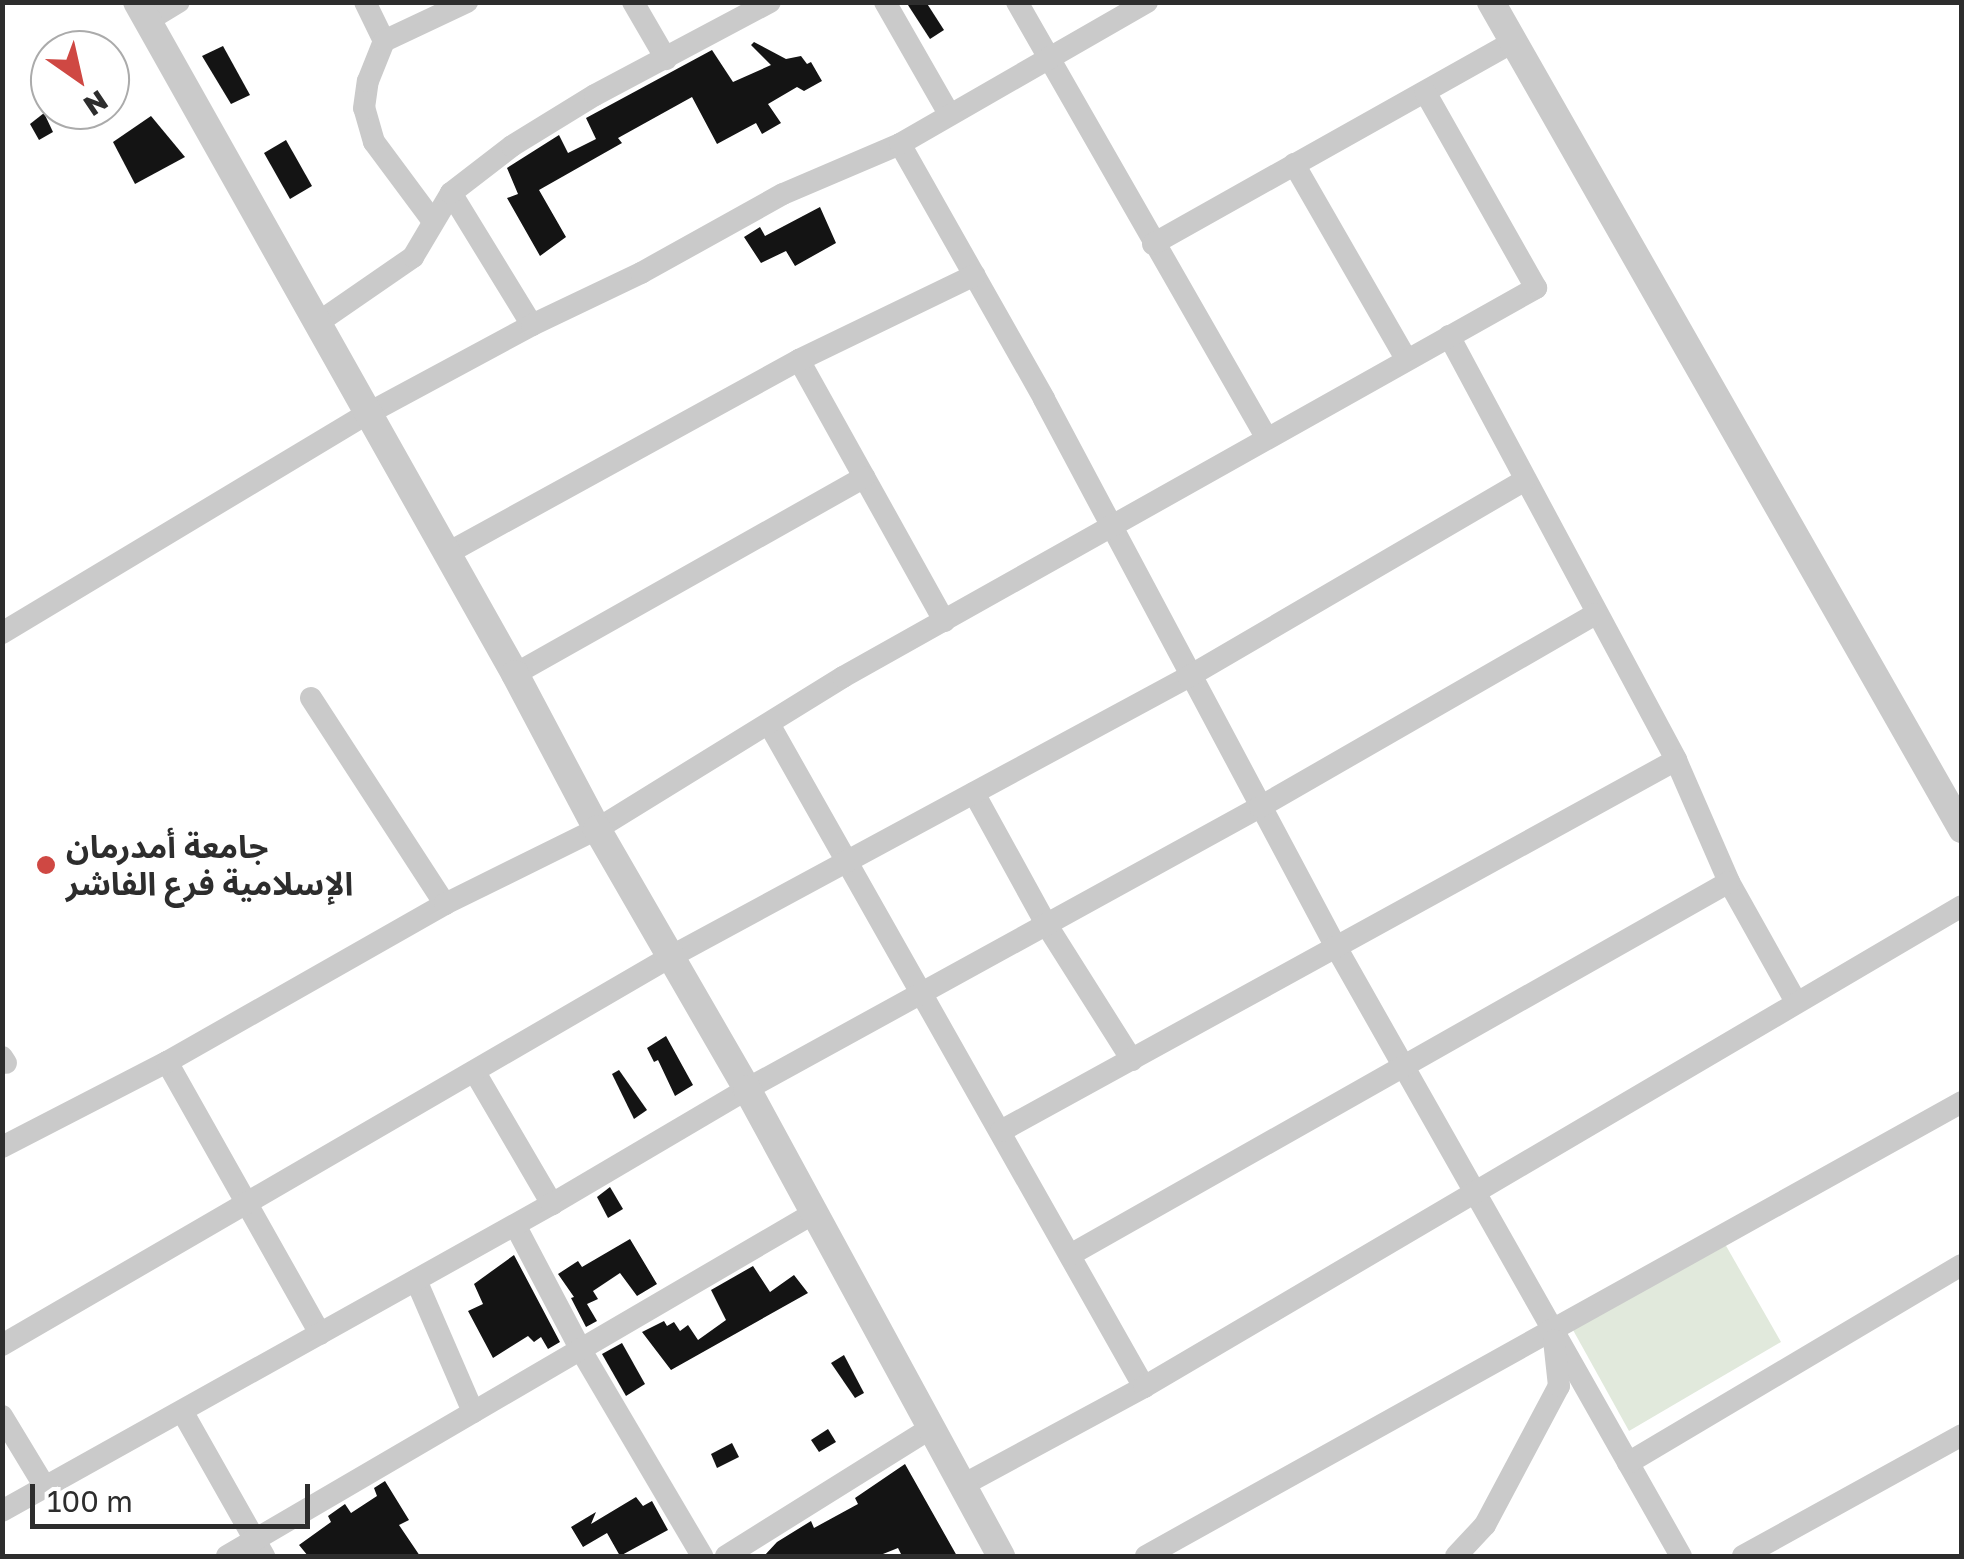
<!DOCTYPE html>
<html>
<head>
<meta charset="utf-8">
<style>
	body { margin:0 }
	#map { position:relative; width:1964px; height:1559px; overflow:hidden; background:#fff; font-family:"Golos Text","Noto Sans Arabic",sans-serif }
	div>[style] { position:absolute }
	.green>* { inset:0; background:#e1e9dc }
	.building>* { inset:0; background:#141414 }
	.minor>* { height:22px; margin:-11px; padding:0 11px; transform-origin:11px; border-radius:11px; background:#cacaca }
	.tertiary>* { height:28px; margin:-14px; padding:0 14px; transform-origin:14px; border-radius:14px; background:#cacaca }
	.dots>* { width:28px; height:28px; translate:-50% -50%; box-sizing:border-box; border:5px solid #fff; border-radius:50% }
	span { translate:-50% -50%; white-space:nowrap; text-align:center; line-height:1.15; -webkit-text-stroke:10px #fff; paint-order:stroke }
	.poi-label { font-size:32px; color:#2d2d2d; font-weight:700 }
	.left { translate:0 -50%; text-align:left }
	.frame { position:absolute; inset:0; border:5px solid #2d2d2d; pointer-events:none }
	.north { position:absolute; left:30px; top:30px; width:100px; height:100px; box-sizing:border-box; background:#fff; border:2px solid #ababab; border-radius:50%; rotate:146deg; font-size:28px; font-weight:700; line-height:40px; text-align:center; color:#2d2d2d }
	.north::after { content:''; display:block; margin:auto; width:35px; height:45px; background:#cf4843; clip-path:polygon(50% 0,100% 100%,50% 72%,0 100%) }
	.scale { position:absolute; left:30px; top:1484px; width:280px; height:45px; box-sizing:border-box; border:5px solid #2d2d2d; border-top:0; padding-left:12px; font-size:30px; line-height:35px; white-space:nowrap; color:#2d2d2d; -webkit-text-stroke:8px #fff; paint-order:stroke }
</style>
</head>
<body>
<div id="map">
	<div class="green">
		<div style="clip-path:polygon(1725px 1244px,1781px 1342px,1629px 1431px,1573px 1330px)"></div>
	</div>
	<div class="building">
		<div style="clip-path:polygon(906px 2px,926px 2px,944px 30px,930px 39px)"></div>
		<div style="clip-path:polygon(754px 42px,786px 59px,801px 56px,807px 64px,811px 62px,822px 81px,804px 91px,797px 87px,768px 104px,781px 123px,762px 134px,756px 123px,717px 144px,692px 97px,618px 138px,622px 143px,539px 190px,566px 237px,540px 256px,507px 198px,518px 194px,507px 168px,559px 135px,568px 153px,596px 139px,586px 118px,712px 50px,733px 82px,771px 65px,751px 45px)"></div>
		<div style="clip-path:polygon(223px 46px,250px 95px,231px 104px,202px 56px)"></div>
		<div style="clip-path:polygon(44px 113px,53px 132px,39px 140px,30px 124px)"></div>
		<div style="clip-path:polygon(151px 116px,185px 157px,135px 184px,113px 142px)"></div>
		<div style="clip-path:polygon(286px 140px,312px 186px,290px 199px,264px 153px)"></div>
		<div style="clip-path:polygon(820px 207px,836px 243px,795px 266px,786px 251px,761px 263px,744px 237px,760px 227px,765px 236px)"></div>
		<div style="clip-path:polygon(666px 1036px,693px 1085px,675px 1096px,658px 1060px,654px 1062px,647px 1048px)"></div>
		<div style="clip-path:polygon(619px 1070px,647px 1110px,634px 1119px,612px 1074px)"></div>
		<div style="clip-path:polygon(610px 1187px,623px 1209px,608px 1218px,597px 1197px)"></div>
		<div style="clip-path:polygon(630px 1239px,657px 1284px,637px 1296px,620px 1273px,593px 1291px,598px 1299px,587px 1304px,597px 1321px,586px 1327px,571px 1298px,574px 1297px,558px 1274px,578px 1261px,582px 1267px)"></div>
		<div style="clip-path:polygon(514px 1255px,560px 1342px,548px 1349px,541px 1337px,534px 1342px,528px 1336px,493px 1358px,468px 1311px,483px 1304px,474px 1284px)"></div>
		<div style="clip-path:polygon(753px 1266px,770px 1292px,794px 1275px,808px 1293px,671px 1370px,642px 1332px,664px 1321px,667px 1326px,674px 1322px,680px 1331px,688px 1325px,698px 1340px,726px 1320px,711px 1290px)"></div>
		<div style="clip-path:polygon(622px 1343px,645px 1384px,626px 1396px,602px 1354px)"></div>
		<div style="clip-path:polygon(844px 1355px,864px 1393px,855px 1398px,831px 1363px)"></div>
		<div style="clip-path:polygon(828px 1429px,836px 1442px,819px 1452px,811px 1440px)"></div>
		<div style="clip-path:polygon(732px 1443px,739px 1457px,717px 1468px,711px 1454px)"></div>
		<div style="clip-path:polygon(905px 1464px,957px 1556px,902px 1556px,898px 1548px,878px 1556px,764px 1556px,777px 1542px,811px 1521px,814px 1528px,858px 1504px,855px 1498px)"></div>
		<div style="clip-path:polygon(385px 1481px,409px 1520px,399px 1525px,420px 1556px,308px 1556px,299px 1545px,331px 1522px,328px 1516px,345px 1504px,351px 1513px,377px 1496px,374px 1488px)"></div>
		<div style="clip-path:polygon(636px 1497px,643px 1506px,652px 1501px,668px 1530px,620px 1556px,607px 1533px,583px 1547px,571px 1527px,596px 1512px,591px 1524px)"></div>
	</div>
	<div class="minor">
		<div style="left:365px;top:2px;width:43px;rotate:64deg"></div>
		<div style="left:633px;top:2px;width:66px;rotate:59.9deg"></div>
		<div style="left:885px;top:2px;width:127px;rotate:60.2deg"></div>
		<div style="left:1017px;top:2px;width:501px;rotate:60.21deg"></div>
		<div style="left:147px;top:21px;width:37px;rotate:-31deg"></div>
		<div style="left:900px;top:144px;width:293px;rotate:60.5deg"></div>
		<div style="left:1044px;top:399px;width:621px;rotate:61.95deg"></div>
		<div style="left:1336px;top:947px;width:700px;rotate:60.47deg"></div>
		<div style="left:1294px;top:164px;width:225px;rotate:60.1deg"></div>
		<div style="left:451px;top:193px;width:155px;rotate:58.5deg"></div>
		<div style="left:432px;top:220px;width:97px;rotate:-126.6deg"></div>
		<div style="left:374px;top:142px;width:35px;rotate:-106deg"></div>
		<div style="left:364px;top:108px;width:27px;rotate:-82deg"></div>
		<div style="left:368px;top:81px;width:43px;rotate:-68.2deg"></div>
		<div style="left:384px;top:41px;width:92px;rotate:-25.2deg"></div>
		<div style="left:1153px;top:244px;width:413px;rotate:-29.3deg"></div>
		<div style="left:316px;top:324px;width:118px;rotate:-34.6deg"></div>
		<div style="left:413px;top:257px;width:74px;rotate:-59.3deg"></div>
		<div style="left:451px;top:193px;width:77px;rotate:-37.6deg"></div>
		<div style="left:512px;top:146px;width:97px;rotate:-31.6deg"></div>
		<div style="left:595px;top:95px;width:198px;rotate:-28deg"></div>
		<div style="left:1449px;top:336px;width:481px;rotate:61.8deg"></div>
		<div style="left:1676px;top:760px;width:133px;rotate:66.5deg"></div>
		<div style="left:1729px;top:882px;width:137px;rotate:60.8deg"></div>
		<div style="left:799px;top:360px;width:299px;rotate:60.9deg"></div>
		<div style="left:446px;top:554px;width:403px;rotate:-28.8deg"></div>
		<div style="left:799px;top:360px;width:195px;rotate:-25.8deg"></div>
		<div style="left:2px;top:633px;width:426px;rotate:-31deg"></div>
		<div style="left:367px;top:414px;width:187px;rotate:-28.3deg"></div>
		<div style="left:532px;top:325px;width:121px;rotate:-25.5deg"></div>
		<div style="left:641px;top:273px;width:162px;rotate:-29.1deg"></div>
		<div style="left:783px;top:194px;width:127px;rotate:-23.1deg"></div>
		<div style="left:900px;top:144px;width:285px;rotate:-29.9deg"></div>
		<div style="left:515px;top:674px;width:401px;rotate:-29.4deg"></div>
		<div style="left:311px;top:698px;width:246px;rotate:57deg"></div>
		<div style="left:769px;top:724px;width:762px;rotate:60.51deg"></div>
		<div style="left:974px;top:793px;width:149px;rotate:61.2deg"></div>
		<div style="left:1046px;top:924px;width:161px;rotate:57.7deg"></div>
		<div style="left:2px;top:1057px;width:7px;rotate:56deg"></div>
		<div style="left:167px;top:1062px;width:312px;rotate:60.6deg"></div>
		<div style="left:476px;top:1074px;width:151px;rotate:59.7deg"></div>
		<div style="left:1001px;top:1131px;width:770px;rotate:-28.79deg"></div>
		<div style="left:2px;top:1147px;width:186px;rotate:-27.3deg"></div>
		<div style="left:167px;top:1062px;width:320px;rotate:-29.6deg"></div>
		<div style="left:445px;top:904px;width:169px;rotate:-26.3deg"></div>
		<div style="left:597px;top:829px;width:289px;rotate:-31.7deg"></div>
		<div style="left:843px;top:677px;width:795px;rotate:-29.31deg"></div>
		<div style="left:1536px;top:288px;width:225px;rotate:-119.5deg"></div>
		<div style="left:515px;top:1225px;width:144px;rotate:62.2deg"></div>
		<div style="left:582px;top:1352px;width:237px;rotate:59.5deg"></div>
		<div style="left:1070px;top:1255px;width:757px;rotate:-29.51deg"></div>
		<div style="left:416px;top:1280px;width:144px;rotate:66.6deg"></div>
		<div style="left:2px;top:1345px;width:775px;rotate:-30.14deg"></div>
		<div style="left:672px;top:956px;width:587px;rotate:-28.4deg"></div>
		<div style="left:1188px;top:677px;width:389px;rotate:-30.3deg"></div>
		<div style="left:182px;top:1411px;width:167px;rotate:60.5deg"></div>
		<div style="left:2px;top:1416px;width:83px;rotate:58.8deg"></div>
		<div style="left:1628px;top:1463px;width:388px;rotate:-30.7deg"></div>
		<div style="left:961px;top:1486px;width:208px;rotate:-28.4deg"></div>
		<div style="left:1144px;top:1387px;width:949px;rotate:-30.46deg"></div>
		<div style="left:2px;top:1511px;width:630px;rotate:-29.17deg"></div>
		<div style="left:552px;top:1204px;width:226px;rotate:-30.5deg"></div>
		<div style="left:747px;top:1089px;width:585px;rotate:-28.8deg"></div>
		<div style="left:1260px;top:807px;width:387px;rotate:-29.9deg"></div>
		<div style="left:227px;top:1556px;width:680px;rotate:-30.3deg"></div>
		<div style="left:726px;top:1556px;width:239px;rotate:-32deg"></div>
		<div style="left:1146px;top:1556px;width:934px;rotate:-29.09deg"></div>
		<div style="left:1456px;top:1556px;width:42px;rotate:-46.9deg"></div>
		<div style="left:1485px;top:1525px;width:157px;rotate:-62deg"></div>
		<div style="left:1559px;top:1386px;width:46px;rotate:-96.2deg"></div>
		<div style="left:1743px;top:1556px;width:250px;rotate:-28.9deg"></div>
	</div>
	<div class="tertiary">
		<div style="left:137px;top:2px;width:771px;rotate:60.64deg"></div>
		<div style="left:515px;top:674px;width:175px;rotate:62.1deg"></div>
		<div style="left:597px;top:829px;width:300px;rotate:60deg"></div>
		<div style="left:747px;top:1089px;width:532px;rotate:61.46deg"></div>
		<div style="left:1491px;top:2px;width:952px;rotate:60.34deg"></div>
	</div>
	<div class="dots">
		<div style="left:46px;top:865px;background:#cf4843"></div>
	</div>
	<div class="poi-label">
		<span class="left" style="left:66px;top:865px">جامعة أمدرمان<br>الإسلامية فرع الفاشر</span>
	</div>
	<div class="frame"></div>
	<div class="north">N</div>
	<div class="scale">100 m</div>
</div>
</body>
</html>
